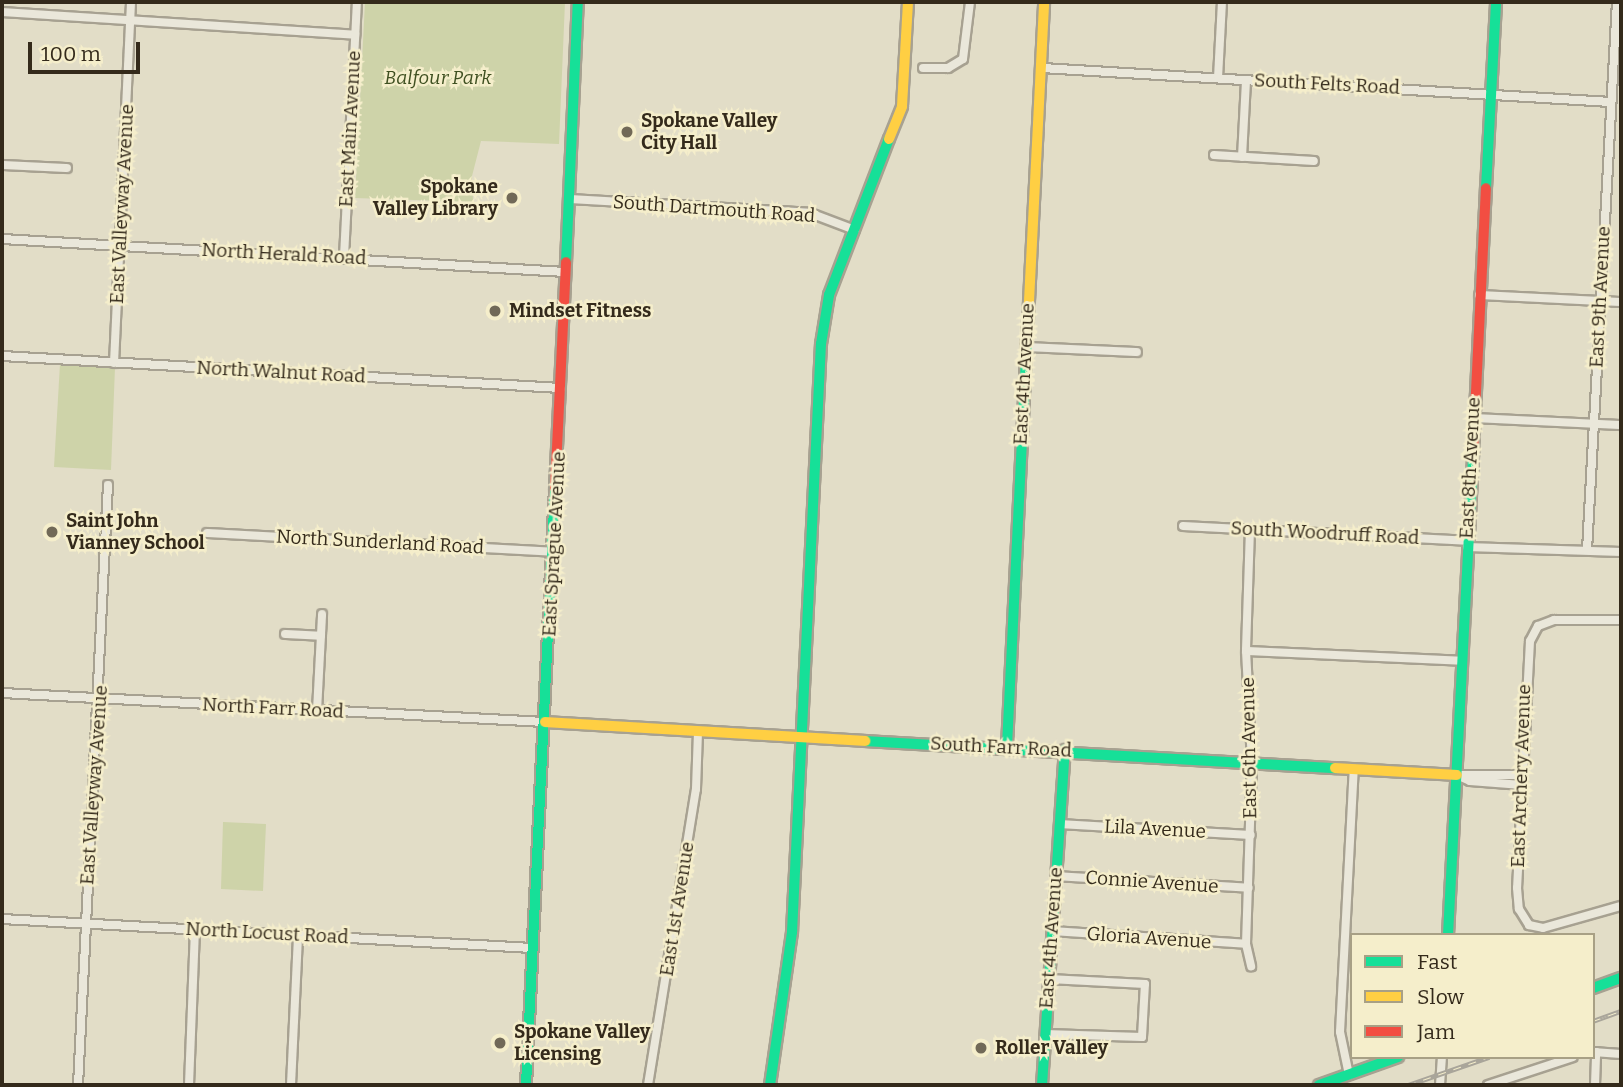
<!DOCTYPE html>
<html>
<head>
<meta charset="utf-8">
<style>
	body { margin:0 }
	#map { position:relative; width:1623px; height:1087px; overflow:hidden; background:#e2ddc7; font-family:Bitter,serif }
	div>[style] { position:absolute }
	.green>* { inset:0; background:#ced3a9 }
	.roads { filter:drop-shadow(2px 0 #a7a191) drop-shadow(-2px 0 #a7a191) drop-shadow(0 2px #a7a191) drop-shadow(0 -2px #a7a191) }
	.street>* { height:8px; margin:-4px; padding:0 4px; transform-origin:4px; border-radius:4px; background:#eae7da }
	.fast>* { height:10px; margin:-5px; padding:0 5px; transform-origin:5px; border-radius:5px; background:#16e098 }
	.slow>* { height:10px; margin:-5px; padding:0 5px; transform-origin:5px; border-radius:5px; background:#ffcf43 }
	.jam>* { height:10px; margin:-5px; padding:0 5px; transform-origin:5px; border-radius:5px; background:#f24e42 }
	.rail>* { height:5px; margin-top:-2.5px; transform-origin:0; background:repeating-linear-gradient(90deg,#f5eecb 0 8px,#a9a59a 0 16px); box-sizing:border-box; border-block:2px solid #a9a59a }
	.dots>* { width:19px; height:19px; translate:-50% -50%; box-sizing:border-box; border:4px solid #f5eecb; border-radius:50% }
	span { translate:-50% -50%; white-space:nowrap; text-align:center; line-height:1.15; -webkit-text-stroke:5px #f5eecb; paint-order:stroke }
	.park-label { font-size:19px; color:#3f5021; font-style:italic }
	.street-label { font-size:19px; color:#342a1b }
	.poi-label { font-size:19px; color:#342a1b; font-weight:700 }
	.left { translate:0 -50%; text-align:left }
	.right { translate:-100% -50%; text-align:right }
	.frame { position:absolute; inset:0; border:4px solid #342a1b; pointer-events:none }
	.legend { position:absolute; left:1350px; top:933px; width:245px; height:126px; box-sizing:border-box; background:#f5eecb; border:2px solid #a8a085; margin:0; padding:9px 12px; list-style:none; font-size:21px; color:#342a1b }
	.legend li { display:flex; align-items:center; gap:14px; height:35px }
	.legend b { width:35px; border:2px solid #a8a085 }
	.scale { position:absolute; left:28px; top:42px; width:112px; height:32px; box-sizing:border-box; border:4px solid #342a1b; border-top:0; padding-left:9px; font-size:21px; line-height:24px; white-space:nowrap; color:#342a1b; -webkit-text-stroke:5px #f5eecb; paint-order:stroke }
</style>
</head>
<body>
<div id="map">
	<div class="green">
		<div style="clip-path:polygon(365px 2px,565px 2px,559px 144px,481px 141px,472px 176px,473px 202px,355px 198px)"></div>
		<div style="clip-path:polygon(60px 364px,115px 367px,111px 470px,54px 467px)"></div>
		<div style="clip-path:polygon(223px 822px,266px 824px,263px 891px,221px 889px)"></div>
	</div>
	<div class="roads">
		<div class="street">
			<div style="left:2px;top:12px;width:354px;rotate:3.7deg"></div>
			<div style="left:923px;top:68px;width:25px"></div>
			<div style="left:948px;top:68px;width:17px;rotate:-31deg"></div>
			<div style="left:963px;top:59px;width:57px;rotate:-83deg"></div>
			<div style="left:1042px;top:68px;width:570px;rotate:3.42deg"></div>
			<div style="left:1218px;top:78px;width:76px;rotate:-87deg"></div>
			<div style="left:1214px;top:155px;width:100px;rotate:3.4deg"></div>
			<div style="left:1242px;top:157px;width:77px;rotate:-87deg"></div>
			<div style="left:2px;top:165px;width:65px;rotate:2.6deg"></div>
			<div style="left:570px;top:199px;width:240px;rotate:3.3deg"></div>
			<div style="left:810px;top:213px;width:48px;rotate:20.7deg"></div>
			<div style="left:2px;top:239px;width:565px;rotate:3.35deg"></div>
			<div style="left:344px;top:257px;width:255px;rotate:-87.1deg"></div>
			<div style="left:1479px;top:295px;width:142px;rotate:2.8deg"></div>
			<div style="left:1025px;top:347px;width:112px;rotate:2.6deg"></div>
			<div style="left:2px;top:356px;width:560px;rotate:3.28deg"></div>
			<div style="left:114px;top:363px;width:361px;rotate:-87.3deg"></div>
			<div style="left:1473px;top:418px;width:148px;rotate:2.7deg"></div>
			<div style="left:1183px;top:526px;width:284px;rotate:3deg"></div>
			<div style="left:1250px;top:529px;width:122px;rotate:91.9deg"></div>
			<div style="left:1246px;top:651px;width:112px;rotate:86.9deg"></div>
			<div style="left:1252px;top:763px;width:181px;rotate:91.9deg"></div>
			<div style="left:1246px;top:944px;width:23px;rotate:77deg"></div>
			<div style="left:207px;top:533px;width:347px;rotate:3.1deg"></div>
			<div style="left:1467px;top:547px;width:154px;rotate:1.9deg"></div>
			<div style="left:1587px;top:550px;width:549px;rotate:-86.87deg"></div>
			<div style="left:1621px;top:620px;width:67px;rotate:180deg"></div>
			<div style="left:1554px;top:620px;width:17px;rotate:159deg"></div>
			<div style="left:1538px;top:626px;width:17px;rotate:118deg"></div>
			<div style="left:1530px;top:641px;width:247px;rotate:93deg"></div>
			<div style="left:1517px;top:888px;width:21px;rotate:85deg"></div>
			<div style="left:1519px;top:909px;width:19px;rotate:58deg"></div>
			<div style="left:1529px;top:925px;width:14px;rotate:12deg"></div>
			<div style="left:1543px;top:928px;width:81px;rotate:-15.8deg"></div>
			<div style="left:285px;top:634px;width:36px;rotate:3deg"></div>
			<div style="left:1246px;top:651px;width:217px;rotate:2.6deg"></div>
			<div style="left:2px;top:693px;width:544px;rotate:3.06deg"></div>
			<div style="left:317px;top:711px;width:97px;rotate:-87deg"></div>
			<div style="left:1457px;top:775px;width:14px;rotate:25deg"></div>
			<div style="left:1470px;top:781px;width:52px;rotate:4.4deg"></div>
			<div style="left:1457px;top:775px;width:65px"></div>
			<div style="left:1059px;top:824px;width:192px;rotate:3.3deg"></div>
			<div style="left:1055px;top:876px;width:194px;rotate:3.5deg"></div>
			<div style="left:2px;top:919px;width:531px;rotate:3.13deg"></div>
			<div style="left:1052px;top:931px;width:194px;rotate:3.8deg"></div>
			<div style="left:1045px;top:1034px;width:97px;rotate:1.8deg"></div>
			<div style="left:1142px;top:1037px;width:53px;rotate:-86.8deg"></div>
			<div style="left:1145px;top:984px;width:96px;rotate:-177deg"></div>
			<div style="left:1593px;top:1052px;width:28px;rotate:4deg"></div>
			<div style="left:1349px;top:1075px;width:44px;rotate:-101.8deg"></div>
			<div style="left:1340px;top:1032px;width:263px;rotate:-87deg"></div>
			<div style="left:78px;top:1085px;width:601px;rotate:-87.14deg"></div>
			<div style="left:189px;top:1085px;width:155px;rotate:-87.8deg"></div>
			<div style="left:291px;top:1085px;width:151px;rotate:-87.3deg"></div>
			<div style="left:648px;top:1085px;width:300px;rotate:-80.8deg"></div>
			<div style="left:696px;top:789px;width:57px;rotate:-88deg"></div>
			<div style="left:1440px;top:1085px;width:28px;rotate:-86deg"></div>
			<div style="left:1488px;top:1085px;width:89px;rotate:-18.2deg"></div>
			<div style="left:1595px;top:1085px;width:33px;rotate:-88deg"></div>
		</div>
		<div class="fast">
			<div style="left:1486px;top:188px;width:186px;rotate:-86.9deg"></div>
			<div style="left:566px;top:262px;width:260px;rotate:-87.4deg"></div>
			<div style="left:865px;top:741px;width:471px;rotate:3.3deg"></div>
			<div style="left:1007px;top:746px;width:426px;rotate:-87.2deg"></div>
			<div style="left:1448px;top:935px;width:483px;rotate:-87deg"></div>
			<div style="left:1593px;top:988px;width:30px;rotate:-20deg"></div>
			<div style="left:526px;top:1085px;width:598px;rotate:-87.22deg"></div>
			<div style="left:770px;top:1085px;width:155px;rotate:-81.8deg"></div>
			<div style="left:792px;top:932px;width:589px;rotate:-87.18deg"></div>
			<div style="left:821px;top:344px;width:50px;rotate:-80.7deg"></div>
			<div style="left:829px;top:295px;width:167px;rotate:-69deg"></div>
			<div style="left:1042px;top:1085px;width:336px;rotate:-86.1deg"></div>
			<div style="left:1319px;top:1085px;width:84px;rotate:-19.5deg"></div>
		</div>
		<div class="slow">
			<div style="left:889px;top:139px;width:35px;rotate:-68deg"></div>
			<div style="left:902px;top:106px;width:104px;rotate:-86.7deg"></div>
			<div style="left:1028px;top:321px;width:319px;rotate:-87.1deg"></div>
			<div style="left:545px;top:722px;width:321px;rotate:3.4deg"></div>
			<div style="left:1335px;top:768px;width:122px;rotate:3.3deg"></div>
		</div>
		<div class="jam">
			<div style="left:1473px;top:453px;width:265px;rotate:-87.2deg"></div>
			<div style="left:555px;top:488px;width:226px;rotate:-87.2deg"></div>
		</div>
	</div>
	<div class="rail">
		<div style="left:1593px;top:1021px;width:30px;rotate:-20deg"></div>
		<div style="left:1408px;top:1085px;width:86px;rotate:-19.1deg"></div>
	</div>
	<div class="dots">
		<div style="left:627px;top:132px;background:#716957"></div>
		<div style="left:512px;top:198px;background:#716957"></div>
		<div style="left:495px;top:311px;background:#716957"></div>
		<div style="left:52px;top:532px;background:#716957"></div>
		<div style="left:500px;top:1043px;background:#716957"></div>
		<div style="left:981px;top:1048px;background:#716957"></div>
	</div>
	<div class="park-label">
		<span style="left:438px;top:78px">Balfour Park</span>
	</div>
	<div class="street-label">
		<span style="left:1327px;top:84px;rotate:3deg">South Felts Road</span>
		<span style="left:350px;top:129px;rotate:-87deg">East Main Avenue</span>
		<span style="left:122px;top:204px;rotate:-87deg">East Valleyway Avenue</span>
		<span style="left:714px;top:209px;rotate:4deg">South Dartmouth Road</span>
		<span style="left:284px;top:254px;rotate:3deg">North Herald Road</span>
		<span style="left:1600px;top:297px;rotate:-87deg">East 9th Avenue</span>
		<span style="left:281px;top:372px;rotate:3deg">North Walnut Road</span>
		<span style="left:1024px;top:374px;rotate:-87deg">East 4th Avenue</span>
		<span style="left:1470px;top:468px;rotate:-87deg">East 8th Avenue</span>
		<span style="left:1325px;top:533px;rotate:3deg">South Woodruff Road</span>
		<span style="left:380px;top:542px;rotate:3deg">North Sunderland Road</span>
		<span style="left:554px;top:544px;rotate:-87deg">East Sprague Avenue</span>
		<span style="left:273px;top:708px;rotate:3deg">North Farr Road</span>
		<span style="left:1001px;top:747px;rotate:3deg">South Farr Road</span>
		<span style="left:1249px;top:748px;rotate:-91deg">East 6th Avenue</span>
		<span style="left:1521px;top:776px;rotate:-88deg">East Archery Avenue</span>
		<span style="left:94px;top:785px;rotate:-86deg">East Valleyway Avenue</span>
		<span style="left:1155px;top:829px;rotate:3deg">Lila Avenue</span>
		<span style="left:1152px;top:882px;rotate:4deg">Connie Avenue</span>
		<span style="left:677px;top:909px;rotate:-81deg">East 1st Avenue</span>
		<span style="left:267px;top:933px;rotate:3deg">North Locust Road</span>
		<span style="left:1051px;top:938px;rotate:-86deg">East 4th Avenue</span>
		<span style="left:1149px;top:938px;rotate:4deg">Gloria Avenue</span>
	</div>
	<div class="poi-label">
		<span class="left" style="left:641px;top:132px">Spokane Valley<br>City Hall</span>
		<span class="right" style="left:498px;top:198px">Spokane<br>Valley Library</span>
		<span class="left" style="left:509px;top:311px">Mindset Fitness</span>
		<span class="left" style="left:66px;top:532px">Saint John<br>Vianney School</span>
		<span class="left" style="left:514px;top:1043px">Spokane Valley<br>Licensing</span>
		<span class="left" style="left:995px;top:1048px">Roller Valley</span>
	</div>
	<div class="frame"></div>
	<ul class="legend">
	<li><b style="height:9px;background:#16e098"></b>Fast</li>
	<li><b style="height:9px;background:#ffcf43"></b>Slow</li>
	<li><b style="height:9px;background:#f24e42"></b>Jam</li>
	</ul>
	<div class="scale">100 m</div>
</div>
</body>
</html>
